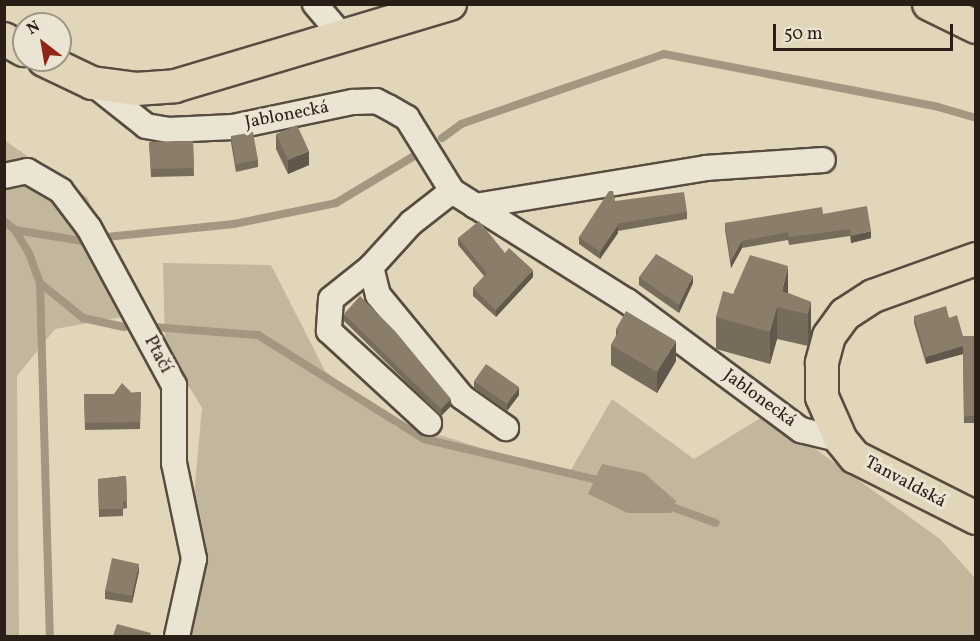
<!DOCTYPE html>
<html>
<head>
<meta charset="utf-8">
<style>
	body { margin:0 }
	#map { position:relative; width:980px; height:641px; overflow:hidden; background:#e1d6b9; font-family:Vollkorn,serif }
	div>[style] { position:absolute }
	.green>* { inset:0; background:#c2b79d }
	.water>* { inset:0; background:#a39782 }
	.stream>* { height:8px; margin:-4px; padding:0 4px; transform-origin:4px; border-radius:4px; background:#a39782 }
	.roads { filter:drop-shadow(2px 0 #584c40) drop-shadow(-2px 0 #584c40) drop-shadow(0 2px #584c40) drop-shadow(0 -2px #584c40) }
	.minor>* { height:24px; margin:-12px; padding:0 12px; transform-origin:12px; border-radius:12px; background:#ece4d2 }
	.major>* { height:32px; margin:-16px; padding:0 16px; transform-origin:16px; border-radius:16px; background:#e1d6b9 }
	.wall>* { inset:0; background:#776c5c }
	.shaded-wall>* { inset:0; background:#61584b }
	.building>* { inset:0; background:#8a7e6b }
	span { translate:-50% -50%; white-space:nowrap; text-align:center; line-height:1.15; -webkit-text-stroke:6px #ece4d2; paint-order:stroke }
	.street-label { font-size:18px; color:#2b1e17 }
	.frame { position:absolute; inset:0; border:6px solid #2b1e17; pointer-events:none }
	.north { position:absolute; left:12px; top:12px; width:60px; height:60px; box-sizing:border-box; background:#ece4d2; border:2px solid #9f9587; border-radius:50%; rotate:329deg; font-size:16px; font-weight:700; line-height:24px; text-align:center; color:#2b1e17 }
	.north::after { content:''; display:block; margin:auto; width:21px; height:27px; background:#8f2418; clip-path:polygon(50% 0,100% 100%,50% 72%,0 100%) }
	.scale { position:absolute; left:773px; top:24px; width:180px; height:27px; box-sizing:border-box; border:3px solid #2b1e17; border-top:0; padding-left:8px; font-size:18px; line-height:21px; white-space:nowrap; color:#2b1e17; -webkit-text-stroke:4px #ece4d2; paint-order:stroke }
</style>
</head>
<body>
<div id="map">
	<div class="green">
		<div style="clip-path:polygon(4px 140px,88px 198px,128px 316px,55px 329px,17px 376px,19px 636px,4px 636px)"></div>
		<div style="clip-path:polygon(163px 263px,271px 265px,325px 371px,396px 427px,443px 436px,568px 475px,612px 399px,694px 459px,767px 414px,940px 539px,975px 578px,975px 636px,181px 636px,202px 408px,165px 347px)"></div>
	</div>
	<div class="water">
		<div style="clip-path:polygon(602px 464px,644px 473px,676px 501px,671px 513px,628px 513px,588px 494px)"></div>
	</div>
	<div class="stream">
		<div style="left:442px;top:138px;width:24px;rotate:-36deg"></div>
		<div style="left:461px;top:124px;width:215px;rotate:-19deg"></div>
		<div style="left:664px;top:54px;width:279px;rotate:10.9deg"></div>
		<div style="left:938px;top:107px;width:40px;rotate:16deg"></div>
		<div style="left:4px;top:221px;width:14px;rotate:39deg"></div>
		<div style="left:15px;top:230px;width:68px;rotate:9.3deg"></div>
		<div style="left:15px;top:230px;width:27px;rotate:59deg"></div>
		<div style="left:29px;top:253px;width:32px;rotate:70deg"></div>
		<div style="left:40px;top:283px;width:55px;rotate:39.1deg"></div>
		<div style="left:83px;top:318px;width:42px;rotate:12.4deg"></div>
		<div style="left:106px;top:237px;width:129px;rotate:-5.8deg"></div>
		<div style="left:234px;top:224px;width:104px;rotate:-11.6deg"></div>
		<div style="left:336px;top:203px;width:99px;rotate:-31deg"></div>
		<div style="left:40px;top:283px;width:353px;rotate:88.4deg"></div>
		<div style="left:153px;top:327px;width:105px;rotate:4.4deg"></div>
		<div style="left:258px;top:335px;width:196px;rotate:32.1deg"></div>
		<div style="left:424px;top:439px;width:182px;rotate:13.3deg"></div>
		<div style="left:664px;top:504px;width:55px;rotate:20.1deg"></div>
	</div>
	<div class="roads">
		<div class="minor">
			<div style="left:315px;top:4px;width:43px;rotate:49.7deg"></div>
			<div style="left:92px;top:83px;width:69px;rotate:38.5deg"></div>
			<div style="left:146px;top:126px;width:22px;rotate:10deg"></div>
			<div style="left:168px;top:130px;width:65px;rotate:-2.6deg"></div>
			<div style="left:233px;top:127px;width:123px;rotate:-11.8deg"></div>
			<div style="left:353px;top:102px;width:23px;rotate:-2deg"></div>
			<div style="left:376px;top:101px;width:13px;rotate:27deg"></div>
			<div style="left:388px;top:107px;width:22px;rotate:30deg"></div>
			<div style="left:407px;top:118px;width:86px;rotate:58.3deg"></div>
			<div style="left:452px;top:191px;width:207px;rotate:32.2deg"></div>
			<div style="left:627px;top:301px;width:217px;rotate:36.6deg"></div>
			<div style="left:801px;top:430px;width:41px;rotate:14deg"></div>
			<div style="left:4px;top:176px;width:24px;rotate:-12deg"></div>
			<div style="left:27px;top:171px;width:39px;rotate:30deg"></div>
			<div style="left:61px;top:191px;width:46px;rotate:52.9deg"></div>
			<div style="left:89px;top:228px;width:179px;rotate:61.6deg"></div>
			<div style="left:174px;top:385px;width:78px;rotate:90deg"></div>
			<div style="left:174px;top:463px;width:98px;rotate:78.2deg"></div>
			<div style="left:194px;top:559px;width:79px;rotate:102.4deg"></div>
			<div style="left:452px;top:191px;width:52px;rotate:142deg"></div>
			<div style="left:411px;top:223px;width:59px;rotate:132.3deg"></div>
			<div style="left:371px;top:267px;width:29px;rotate:76deg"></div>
			<div style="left:378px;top:295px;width:132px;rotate:50.5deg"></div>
			<div style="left:462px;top:397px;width:54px;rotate:35.2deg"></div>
			<div style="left:475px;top:206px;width:234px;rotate:-9.3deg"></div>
			<div style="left:706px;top:168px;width:117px;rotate:-3.9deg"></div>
			<div style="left:371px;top:267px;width:51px;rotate:141.3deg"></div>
			<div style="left:331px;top:299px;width:32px;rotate:94deg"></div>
			<div style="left:329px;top:331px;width:136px;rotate:42.6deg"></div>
		</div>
		<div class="major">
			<div style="left:929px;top:4px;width:52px;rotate:26.1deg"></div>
			<div style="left:4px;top:39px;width:23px;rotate:29deg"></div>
			<div style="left:44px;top:60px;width:53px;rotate:25.6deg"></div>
			<div style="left:92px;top:83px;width:44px;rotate:7.8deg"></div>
			<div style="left:136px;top:89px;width:39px;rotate:-4deg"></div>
			<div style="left:175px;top:86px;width:287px;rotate:-16.6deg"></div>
			<div style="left:976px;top:259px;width:109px;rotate:160.2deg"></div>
			<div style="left:873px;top:296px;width:33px;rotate:147deg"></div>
			<div style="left:845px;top:314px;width:27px;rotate:126deg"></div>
			<div style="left:829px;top:336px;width:28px;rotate:105deg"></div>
			<div style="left:822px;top:363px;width:34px;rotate:90deg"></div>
			<div style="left:822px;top:397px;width:47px;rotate:66.2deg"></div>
			<div style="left:841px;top:440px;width:22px;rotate:51deg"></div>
			<div style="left:855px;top:457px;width:136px;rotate:26.8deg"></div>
		</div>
	</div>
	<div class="wall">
		<div style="clip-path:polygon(276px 134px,309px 165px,288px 174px,276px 149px)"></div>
		<div style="clip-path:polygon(231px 136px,258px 160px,258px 167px,236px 172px,231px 143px)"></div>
		<div style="clip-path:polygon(193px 141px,194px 176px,151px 177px,149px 142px)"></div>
		<div style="clip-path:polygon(615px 201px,687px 212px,687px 219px,618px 231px,618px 233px,600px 259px,579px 244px,579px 237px)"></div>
		<div style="clip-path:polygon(823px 214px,871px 238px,851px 243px,850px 236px,789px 245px,788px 240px,742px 248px,731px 268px,725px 230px,725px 223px)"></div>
		<div style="clip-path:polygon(458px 238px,505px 253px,533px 277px,496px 317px,473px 296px,473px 288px,484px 276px,458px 245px)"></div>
		<div style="clip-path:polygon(639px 277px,693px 283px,679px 313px,639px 285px)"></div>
		<div style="clip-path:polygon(788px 293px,811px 302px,811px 334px,808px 346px,777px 339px,770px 364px,716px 349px,716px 317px,733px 294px)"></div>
		<div style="clip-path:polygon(344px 314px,451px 406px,441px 416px,344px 321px)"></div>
		<div style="clip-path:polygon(914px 316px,949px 318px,963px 336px,975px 336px,975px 423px,964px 423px,963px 354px,926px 364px,914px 323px)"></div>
		<div style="clip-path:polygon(616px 329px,676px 361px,657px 393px,611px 365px,611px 345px,616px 336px)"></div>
		<div style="clip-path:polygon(474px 381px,519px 395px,507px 411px,474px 388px)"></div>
		<div style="clip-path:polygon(141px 392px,140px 429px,85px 430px,84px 394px,114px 394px)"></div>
		<div style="clip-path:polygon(126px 476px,127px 508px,123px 509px,123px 516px,99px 517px,98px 479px)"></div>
		<div style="clip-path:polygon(139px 571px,132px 603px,105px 599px,105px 591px)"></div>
	</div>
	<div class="shaded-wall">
		<div style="clip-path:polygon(309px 151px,309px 165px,288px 174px,288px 160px)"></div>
		<div style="clip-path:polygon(618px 225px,618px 233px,600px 259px,600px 252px)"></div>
		<div style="clip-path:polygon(871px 231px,871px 238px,851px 243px,851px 236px)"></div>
		<div style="clip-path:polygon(742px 241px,742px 248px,731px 268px,731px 261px)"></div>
		<div style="clip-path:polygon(788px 266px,788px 299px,782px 291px)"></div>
		<div style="clip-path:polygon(533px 270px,533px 277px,496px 317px,496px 310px)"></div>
		<div style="clip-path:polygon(693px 276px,693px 283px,679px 313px,679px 305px)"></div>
		<div style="clip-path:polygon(811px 302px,811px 334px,808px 346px,808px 314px)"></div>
		<div style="clip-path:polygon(777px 307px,777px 339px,770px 364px,770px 332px)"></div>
		<div style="clip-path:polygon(676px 341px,676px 361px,657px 393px,657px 372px)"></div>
		<div style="clip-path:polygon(963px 346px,963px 354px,926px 364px,926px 357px)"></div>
		<div style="clip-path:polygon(519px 387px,519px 395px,507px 411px,507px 404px)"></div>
		<div style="clip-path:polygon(451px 399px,451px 406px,441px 416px,441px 409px)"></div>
		<div style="clip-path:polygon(139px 564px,139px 571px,132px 603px,132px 596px)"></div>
	</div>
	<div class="building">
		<div style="clip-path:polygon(297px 125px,309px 151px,288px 160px,276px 134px)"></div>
		<div style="clip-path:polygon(253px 132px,258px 160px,236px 164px,231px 136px)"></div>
		<div style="clip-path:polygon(193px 141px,194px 168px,151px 169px,149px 142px)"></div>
		<div style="clip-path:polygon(609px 191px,613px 191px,615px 201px,684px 192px,687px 212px,615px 224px,618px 225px,600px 252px,579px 237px)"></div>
		<div style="clip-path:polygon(867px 206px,871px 231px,851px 236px,850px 229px,789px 237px,788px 232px,742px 241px,731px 261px,725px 223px,822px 207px,823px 214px)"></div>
		<div style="clip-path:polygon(479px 221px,505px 253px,509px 248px,533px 270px,496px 310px,473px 288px,487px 273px,458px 238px)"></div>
		<div style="clip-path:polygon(656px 254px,693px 276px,679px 305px,639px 277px)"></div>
		<div style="clip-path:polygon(750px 255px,788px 266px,782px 291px,811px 302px,808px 314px,777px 307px,770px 332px,716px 317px,723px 291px,733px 294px)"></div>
		<div style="clip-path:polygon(360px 296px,395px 331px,451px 399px,441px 409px,344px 314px)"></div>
		<div style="clip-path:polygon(946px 306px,949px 318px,957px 315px,963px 336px,975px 336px,975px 416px,964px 416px,963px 346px,926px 357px,914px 316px)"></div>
		<div style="clip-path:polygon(626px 311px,676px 341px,657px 372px,611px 345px,619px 331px,616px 329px)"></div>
		<div style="clip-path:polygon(486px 364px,519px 387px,507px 404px,474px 381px)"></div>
		<div style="clip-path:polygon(122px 383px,132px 393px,141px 392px,140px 422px,85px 423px,84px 394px,114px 394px)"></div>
		<div style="clip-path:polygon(126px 476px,127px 501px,123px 501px,123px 509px,99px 509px,98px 479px)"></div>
		<div style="clip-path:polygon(112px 558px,139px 564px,132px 596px,105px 591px)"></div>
		<div style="clip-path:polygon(117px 624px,151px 633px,150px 636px,113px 636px)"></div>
	</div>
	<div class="street-label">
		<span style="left:287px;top:116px;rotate:-11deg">Jablonecká</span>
		<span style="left:157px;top:355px;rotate:62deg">Ptačí</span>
		<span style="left:759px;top:399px;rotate:36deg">Jablonecká</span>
		<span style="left:905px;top:483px;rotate:28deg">Tanvaldská</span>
	</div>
	<div class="frame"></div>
	<div class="north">N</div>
	<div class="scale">50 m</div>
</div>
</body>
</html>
